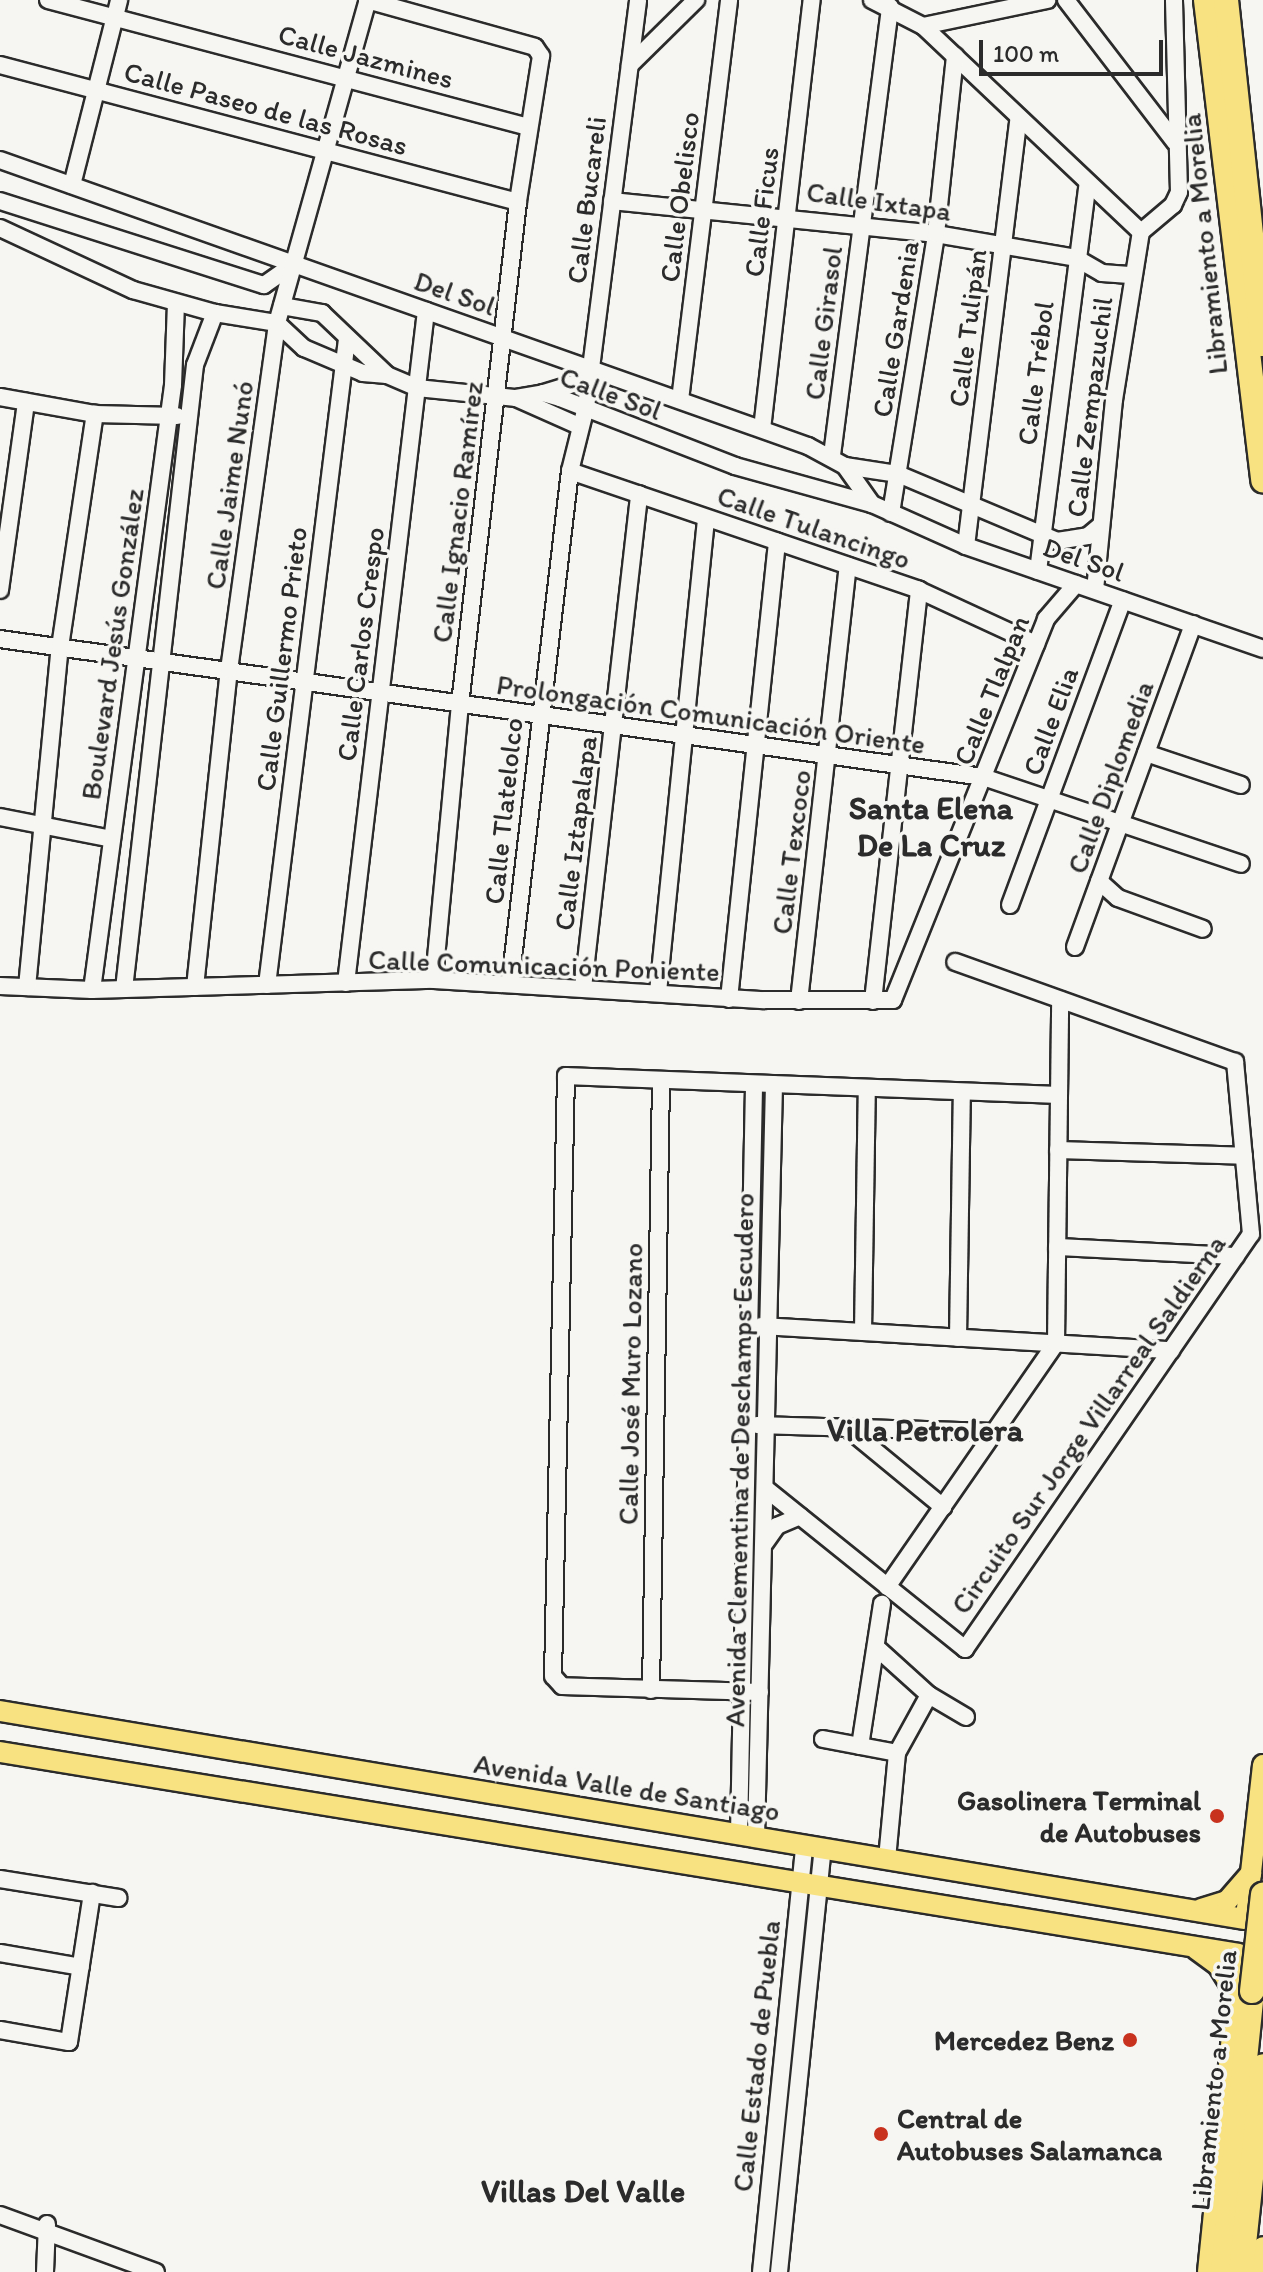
<!DOCTYPE html>
<html>
<head>
<meta charset="utf-8">
<style>
	body { margin:0 }
	#map { position:relative; width:1263px; height:2272px; overflow:hidden; background:#f6f6f2; font-family:Itim,sans-serif }
	div>[style] { position:absolute }
	.roads { filter:drop-shadow(2px 0 #2b2b2b) drop-shadow(-2px 0 #2b2b2b) drop-shadow(0 2px #2b2b2b) drop-shadow(0 -2px #2b2b2b) }
	.minor>* { height:16px; margin:-8px; padding:0 8px; transform-origin:8px; border-radius:8px; background:#f6f6f2 }
	.major>* { height:20px; margin:-10px; padding:0 10px; transform-origin:10px; border-radius:10px; background:#f8e281 }
	.highway>* { height:24px; margin:-12px; padding:0 12px; transform-origin:12px; border-radius:12px; background:#f8e281 }
	.bridges { filter:drop-shadow(2px 0 #2b2b2b) drop-shadow(-2px 0 #2b2b2b) drop-shadow(0 2px #2b2b2b) drop-shadow(0 -2px #2b2b2b) }
	.highway-bridge>* { height:24px; margin:-12px; padding:0 12px; transform-origin:12px; border-radius:12px; background:#f8e281 }
	.dots>* { width:22px; height:22px; translate:-50% -50%; box-sizing:border-box; border:4px solid #f6f6f2; border-radius:50% }
	span { translate:-50% -50%; white-space:nowrap; text-align:center; line-height:1.15; -webkit-text-stroke:7px #f6f6f2; paint-order:stroke }
	.street-label { font-size:28px; color:#2b2b2b }
	.poi-label { font-size:28px; color:#2b2b2b; font-weight:700 }
	.right { translate:-100% -50%; text-align:right }
	.left { translate:0 -50%; text-align:left }
	.quarter-label { font-size:32px; color:#2b2b2b; font-weight:700 }
	.scale { position:absolute; left:979px; top:40px; width:184px; height:36px; box-sizing:border-box; border:4px solid #2b2b2b; border-top:0; padding-left:10px; font-size:24px; line-height:28px; white-space:nowrap; color:#2b2b2b; -webkit-text-stroke:6px #f6f6f2; paint-order:stroke }
</style>
</head>
<body>
<div id="map">
	<div class="roads">
		<div class="minor">
			<div style="left:48px;top:0;width:497px;rotate:14.8deg"></div>
			<div style="left:367px;top:0;width:174px;rotate:15.6deg"></div>
			<div style="left:535px;top:47px;width:11px;rotate:56deg"></div>
			<div style="left:541px;top:56px;width:148px;rotate:99deg"></div>
			<div style="left:518px;top:202px;width:505px;rotate:96.59deg"></div>
			<div style="left:460px;top:704px;width:277px;rotate:95.4deg"></div>
			<div style="left:872px;top:0;width:57px;rotate:27deg"></div>
			<div style="left:923px;top:26px;width:300px;rotate:43.4deg"></div>
			<div style="left:1066px;top:0;width:179px;rotate:52.5deg"></div>
			<div style="left:923px;top:26px;width:127px;rotate:-11.8deg"></div>
			<div style="left:0;top:65px;width:536px;rotate:14.81deg"></div>
			<div style="left:630px;top:65px;width:93px;rotate:-44.6deg"></div>
			<div style="left:0;top:160px;width:857px;rotate:19.49deg"></div>
			<div style="left:808px;top:446px;width:42px;rotate:28.4deg"></div>
			<div style="left:845px;top:466px;width:47px;rotate:54.6deg"></div>
			<div style="left:72px;top:185px;width:191px;rotate:-75.7deg"></div>
			<div style="left:0;top:201px;width:277px;rotate:17.7deg"></div>
			<div style="left:264px;top:285px;width:37px;rotate:-35deg"></div>
			<div style="left:612px;top:201px;width:326px;rotate:5.8deg"></div>
			<div style="left:936px;top:234px;width:142px;rotate:9.7deg"></div>
			<div style="left:1076px;top:258px;width:30px;rotate:30deg"></div>
			<div style="left:1102px;top:273px;width:31px;rotate:4deg"></div>
			<div style="left:0;top:228px;width:147px;rotate:25deg"></div>
			<div style="left:133px;top:290px;width:85px;rotate:15.7deg"></div>
			<div style="left:215px;top:313px;width:63px;rotate:9.2deg"></div>
			<div style="left:277px;top:323px;width:37px;rotate:43deg"></div>
			<div style="left:304px;top:348px;width:64px;rotate:23deg"></div>
			<div style="left:363px;top:373px;width:24px;rotate:5deg"></div>
			<div style="left:1141px;top:232px;width:42px;rotate:-40.2deg"></div>
			<div style="left:1173px;top:205px;width:14px;rotate:-65deg"></div>
			<div style="left:1179px;top:192px;width:192px;rotate:-91.5deg"></div>
			<div style="left:282px;top:306px;width:41px;rotate:9.9deg"></div>
			<div style="left:322px;top:313px;width:90px;rotate:43.6deg"></div>
			<div style="left:387px;top:375px;width:33px;rotate:23deg"></div>
			<div style="left:417px;top:388px;width:100px;rotate:5.8deg"></div>
			<div style="left:516px;top:398px;width:27px;rotate:-10deg"></div>
			<div style="left:543px;top:393px;width:18px;rotate:16deg"></div>
			<div style="left:560px;top:398px;width:188px;rotate:21.2deg"></div>
			<div style="left:735px;top:466px;width:142px;rotate:15.5deg"></div>
			<div style="left:872px;top:504px;width:103px;rotate:24.1deg"></div>
			<div style="left:966px;top:546px;width:314px;rotate:19.1deg"></div>
			<div style="left:544px;top:393px;width:47px;rotate:-17.3deg"></div>
			<div style="left:0;top:397px;width:97px;rotate:10.1deg"></div>
			<div style="left:95px;top:414px;width:82px;rotate:1.4deg"></div>
			<div style="left:516px;top:398px;width:69px;rotate:24deg"></div>
			<div style="left:680px;top:400px;width:403px;rotate:-83deg"></div>
			<div style="left:762px;top:429px;width:432px;rotate:-83.4deg"></div>
			<div style="left:832px;top:455px;width:452px;rotate:-82.6deg"></div>
			<div style="left:845px;top:466px;width:54px;rotate:8.6deg"></div>
			<div style="left:898px;top:474px;width:173px;rotate:22.8deg"></div>
			<div style="left:1057px;top:541px;width:31px;rotate:-9deg"></div>
			<div style="left:1088px;top:536px;width:16px;rotate:-40deg"></div>
			<div style="left:570px;top:471px;width:369px;rotate:18.8deg"></div>
			<div style="left:919px;top:590px;width:129px;rotate:24.8deg"></div>
			<div style="left:891px;top:513px;width:283px;rotate:-80.8deg"></div>
			<div style="left:936px;top:234px;width:179px;rotate:-83.9deg"></div>
			<div style="left:966px;top:546px;width:432px;rotate:-83deg"></div>
			<div style="left:1038px;top:571px;width:391px;rotate:-82.7deg"></div>
			<div style="left:0;top:590px;width:190px;rotate:-82.1deg"></div>
			<div style="left:1095px;top:590px;width:191px;rotate:-84.3deg"></div>
			<div style="left:1114px;top:400px;width:170px;rotate:-80.9deg"></div>
			<div style="left:0;top:639px;width:993px;rotate:7.99deg"></div>
			<div style="left:983px;top:777px;width:272px;rotate:18.6deg"></div>
			<div style="left:1146px;top:753px;width:100px;rotate:18.6deg"></div>
			<div style="left:0;top:817px;width:114px;rotate:11.1deg"></div>
			<div style="left:1099px;top:881px;width:25px;rotate:42deg"></div>
			<div style="left:1118px;top:898px;width:90px;rotate:20deg"></div>
			<div style="left:1010px;top:905px;width:325px;rotate:-69.7deg"></div>
			<div style="left:1075px;top:947px;width:344px;rotate:-69.9deg"></div>
			<div style="left:346px;top:983px;width:677px;rotate:-83.21deg"></div>
			<div style="left:510px;top:984px;width:516px;rotate:-83.33deg"></div>
			<div style="left:570px;top:471px;width:66px;rotate:-76deg"></div>
			<div style="left:586px;top:407px;width:410px;rotate:-82.7deg"></div>
			<div style="left:267px;top:985px;width:651px;rotate:-82.94deg"></div>
			<div style="left:0;top:986px;width:92px;rotate:2.5deg"></div>
			<div style="left:92px;top:990px;width:342px;rotate:-1.7deg"></div>
			<div style="left:434px;top:980px;width:331px;rotate:3.5deg"></div>
			<div style="left:764px;top:1000px;width:129px"></div>
			<div style="left:893px;top:1000px;width:411px;rotate:-68.1deg"></div>
			<div style="left:1046px;top:619px;width:46px;rotate:-49.4deg"></div>
			<div style="left:27px;top:987px;width:342px;rotate:-84.5deg"></div>
			<div style="left:60px;top:647px;width:236px;rotate:-81.5deg"></div>
			<div style="left:195px;top:987px;width:319px;rotate:-83.9deg"></div>
			<div style="left:229px;top:670px;width:350px;rotate:-82.1deg"></div>
			<div style="left:277px;top:323px;width:336px;rotate:-74.3deg"></div>
			<div style="left:583px;top:988px;width:497px;rotate:-83.5deg"></div>
			<div style="left:124px;top:989px;width:628px;rotate:-83.51deg"></div>
			<div style="left:195px;top:365px;width:56px;rotate:-69deg"></div>
			<div style="left:92px;top:990px;width:610px;rotate:-82.37deg"></div>
			<div style="left:173px;top:385px;width:81px;rotate:-87.9deg"></div>
			<div style="left:658px;top:992px;width:476px;rotate:-84.2deg"></div>
			<div style="left:729px;top:999px;width:460px;rotate:-84deg"></div>
			<div style="left:799px;top:1001px;width:438px;rotate:-83.6deg"></div>
			<div style="left:873px;top:1001px;width:414px;rotate:-83.6deg"></div>
			<div style="left:1058px;top:1150px;width:186px;rotate:1.8deg"></div>
			<div style="left:1057px;top:1247px;width:179px;rotate:2.9deg"></div>
			<div style="left:761px;top:1326px;width:411px;rotate:3.4deg"></div>
			<div style="left:863px;top:1332px;width:244px;rotate:-89.1deg"></div>
			<div style="left:958px;top:1338px;width:246px;rotate:-89.1deg"></div>
			<div style="left:757px;top:1425px;width:237px;rotate:1.7deg"></div>
			<div style="left:846px;top:1427px;width:126px;rotate:39.5deg"></div>
			<div style="left:765px;top:1488px;width:257px;rotate:38.8deg"></div>
			<div style="left:965px;top:1649px;width:504px;rotate:-55.43deg"></div>
			<div style="left:1251px;top:1234px;width:173px;rotate:-95.3deg"></div>
			<div style="left:1235px;top:1062px;width:297px;rotate:-160.3deg"></div>
			<div style="left:765px;top:1543px;width:21px;rotate:-55deg"></div>
			<div style="left:777px;top:1526px;width:25px;rotate:-23deg"></div>
			<div style="left:887px;top:1587px;width:297px;rotate:-55.3deg"></div>
			<div style="left:1056px;top:1343px;width:343px;rotate:-89.3deg"></div>
			<div style="left:877px;top:1648px;width:70px;rotate:42.1deg"></div>
			<div style="left:929px;top:1695px;width:43px;rotate:30.7deg"></div>
			<div style="left:651px;top:1690px;width:610px;rotate:-89.06deg"></div>
			<div style="left:760px;top:1692px;width:198px;rotate:-178.3deg"></div>
			<div style="left:562px;top:1686px;width:13px;rotate:-132deg"></div>
			<div style="left:553px;top:1676px;width:600px;rotate:-88.76deg"></div>
			<div style="left:566px;top:1076px;width:492px;rotate:2.2deg"></div>
			<div style="left:823px;top:1739px;width:75px;rotate:10.7deg"></div>
			<div style="left:860px;top:1746px;width:144px;rotate:-81.2deg"></div>
			<div style="left:739px;top:1834px;width:750px;rotate:-88.85deg"></div>
			<div style="left:756px;top:1837px;width:753px;rotate:-88.63deg"></div>
			<div style="left:887px;top:1859px;width:106px;rotate:-84.6deg"></div>
			<div style="left:897px;top:1753px;width:66px;rotate:-61.1deg"></div>
			<div style="left:0;top:1879px;width:120px;rotate:9.1deg"></div>
			<div style="left:0;top:1953px;width:82px;rotate:9.8deg"></div>
			<div style="left:0;top:2030px;width:70px;rotate:9.9deg"></div>
			<div style="left:69px;top:2042px;width:151px;rotate:-81.2deg"></div>
			<div style="left:0;top:2215px;width:166px;rotate:20.1deg"></div>
			<div style="left:45px;top:2272px;width:48px;rotate:-87.6deg"></div>
			<div style="left:761px;top:2272px;width:429px;rotate:-84.2deg"></div>
			<div style="left:779px;top:2272px;width:426px;rotate:-84.1deg"></div>
		</div>
		<div class="major">
			<div style="left:0;top:1711px;width:1261px;rotate:9.49deg"></div>
			<div style="left:0;top:1752px;width:1255px;rotate:9.26deg"></div>
			<div style="left:1201px;top:1909px;width:27px;rotate:-17deg"></div>
			<div style="left:1227px;top:1901px;width:37px;rotate:-49deg"></div>
			<div style="left:1246px;top:1917px;width:153px;rotate:-83.6deg"></div>
			<div style="left:1196px;top:1949px;width:27px;rotate:36deg"></div>
			<div style="left:1218px;top:1965px;width:36px;rotate:58deg"></div>
			<div style="left:1208px;top:2272px;width:317px;rotate:-84.2deg"></div>
			<div style="left:1260px;top:2272px;width:25px;rotate:-83deg"></div>
		</div>
		<div class="highway">
			<div style="left:1206px;top:0;width:484px;rotate:83.2deg"></div>
			<div style="left:1226px;top:0;width:346px;rotate:83.9deg"></div>
			<div style="left:1223px;top:2272px;width:282px;rotate:-84.1deg"></div>
			<div style="left:1241px;top:2272px;width:207px;rotate:-83.9deg"></div>
		</div>
	</div>
	<div class="bridges">
		<div class="highway-bridge">
			<div style="left:1252px;top:1991px;width:97px;rotate:-83.5deg"></div>
		</div>
	</div>
	<div class="dots">
		<div style="left:1217px;top:1816px;background:#c8321e"></div>
		<div style="left:1130px;top:2040px;background:#c8321e"></div>
		<div style="left:881px;top:2134px;background:#c8321e"></div>
	</div>
	<div class="street-label">
		<span style="left:366px;top:56px;rotate:15deg">Calle Jazmines</span>
		<span style="left:266px;top:108px;rotate:15deg">Calle Paseo de las Rosas</span>
		<span style="left:679px;top:197px;rotate:-83deg">Calle Obelisco</span>
		<span style="left:586px;top:200px;rotate:-83deg">Calle Bucareli</span>
		<span style="left:879px;top:201px;rotate:8deg">Calle Ixtapa</span>
		<span style="left:761px;top:212px;rotate:-83deg">Calle Ficus</span>
		<span style="left:1204px;top:244px;rotate:-96deg">Libramiento a Morelia</span>
		<span style="left:455px;top:293px;rotate:19deg">Del Sol</span>
		<span style="left:823px;top:323px;rotate:-83deg">Calle Girasol</span>
		<span style="left:967px;top:328px;rotate:-83deg">Calle Tulipán</span>
		<span style="left:895px;top:329px;rotate:-81deg">Calle Gardenia</span>
		<span style="left:1035px;top:373px;rotate:-83deg">Calle Trébol</span>
		<span style="left:611px;top:393px;rotate:20deg">Calle Sol</span>
		<span style="left:1089px;top:407px;rotate:-83deg">Calle Zempazuchil</span>
		<span style="left:229px;top:485px;rotate:-82deg">Calle Jaime Nunó</span>
		<span style="left:457px;top:512px;rotate:-83deg">Calle Ignacio Ramírez</span>
		<span style="left:814px;top:527px;rotate:19deg">Calle Tulancingo</span>
		<span style="left:1084px;top:559px;rotate:19deg">Del Sol</span>
		<span style="left:112px;top:644px;rotate:-82deg">Boulevard Jesús González</span>
		<span style="left:360px;top:644px;rotate:-83deg">Calle Carlos Crespo</span>
		<span style="left:281px;top:659px;rotate:-83deg">Calle Guillermo Prieto</span>
		<span style="left:991px;top:690px;rotate:-68deg">Calle Tlalpan</span>
		<span style="left:711px;top:714px;rotate:8deg">Prolongación Comunicación Oriente</span>
		<span style="left:1050px;top:721px;rotate:-70deg">Calle Elia</span>
		<span style="left:1110px;top:777px;rotate:-70deg">Calle Diplomedia</span>
		<span style="left:503px;top:811px;rotate:-84deg">Calle Tlatelolco</span>
		<span style="left:575px;top:833px;rotate:-83deg">Calle Iztapalapa</span>
		<span style="left:791px;top:852px;rotate:-83deg">Calle Texcoco</span>
		<span style="left:544px;top:965px;rotate:2deg">Calle Comunicación Poniente</span>
		<span style="left:630px;top:1384px;rotate:-89deg">Calle José Muro Lozano</span>
		<span style="left:1088px;top:1424px;rotate:-55deg">Circuito Sur Jorge Villarreal Saldierna</span>
		<span style="left:739px;top:1460px;rotate:-89deg">Avenida Clementina de Deschamps Escudero</span>
		<span style="left:627px;top:1787px;rotate:9deg">Avenida Valle de Santiago</span>
		<span style="left:756px;top:2056px;rotate:-84deg">Calle Estado de Puebla</span>
		<span style="left:1213px;top:2080px;rotate:-84deg">Libramiento a Morelia</span>
	</div>
	<div class="poi-label">
		<span class="right" style="left:1201px;top:1816px">Gasolinera Terminal<br>de Autobuses</span>
		<span class="right" style="left:1114px;top:2040px">Mercedez Benz</span>
		<span class="left" style="left:897px;top:2134px">Central de<br>Autobuses Salamanca</span>
	</div>
	<div class="quarter-label">
		<span style="left:931px;top:827px">Santa Elena<br>De La Cruz</span>
		<span style="left:925px;top:1430px">Villa Petrolera</span>
		<span style="left:583px;top:2191px">Villas Del Valle</span>
	</div>
	<div class="scale">100 m</div>
</div>
</body>
</html>
